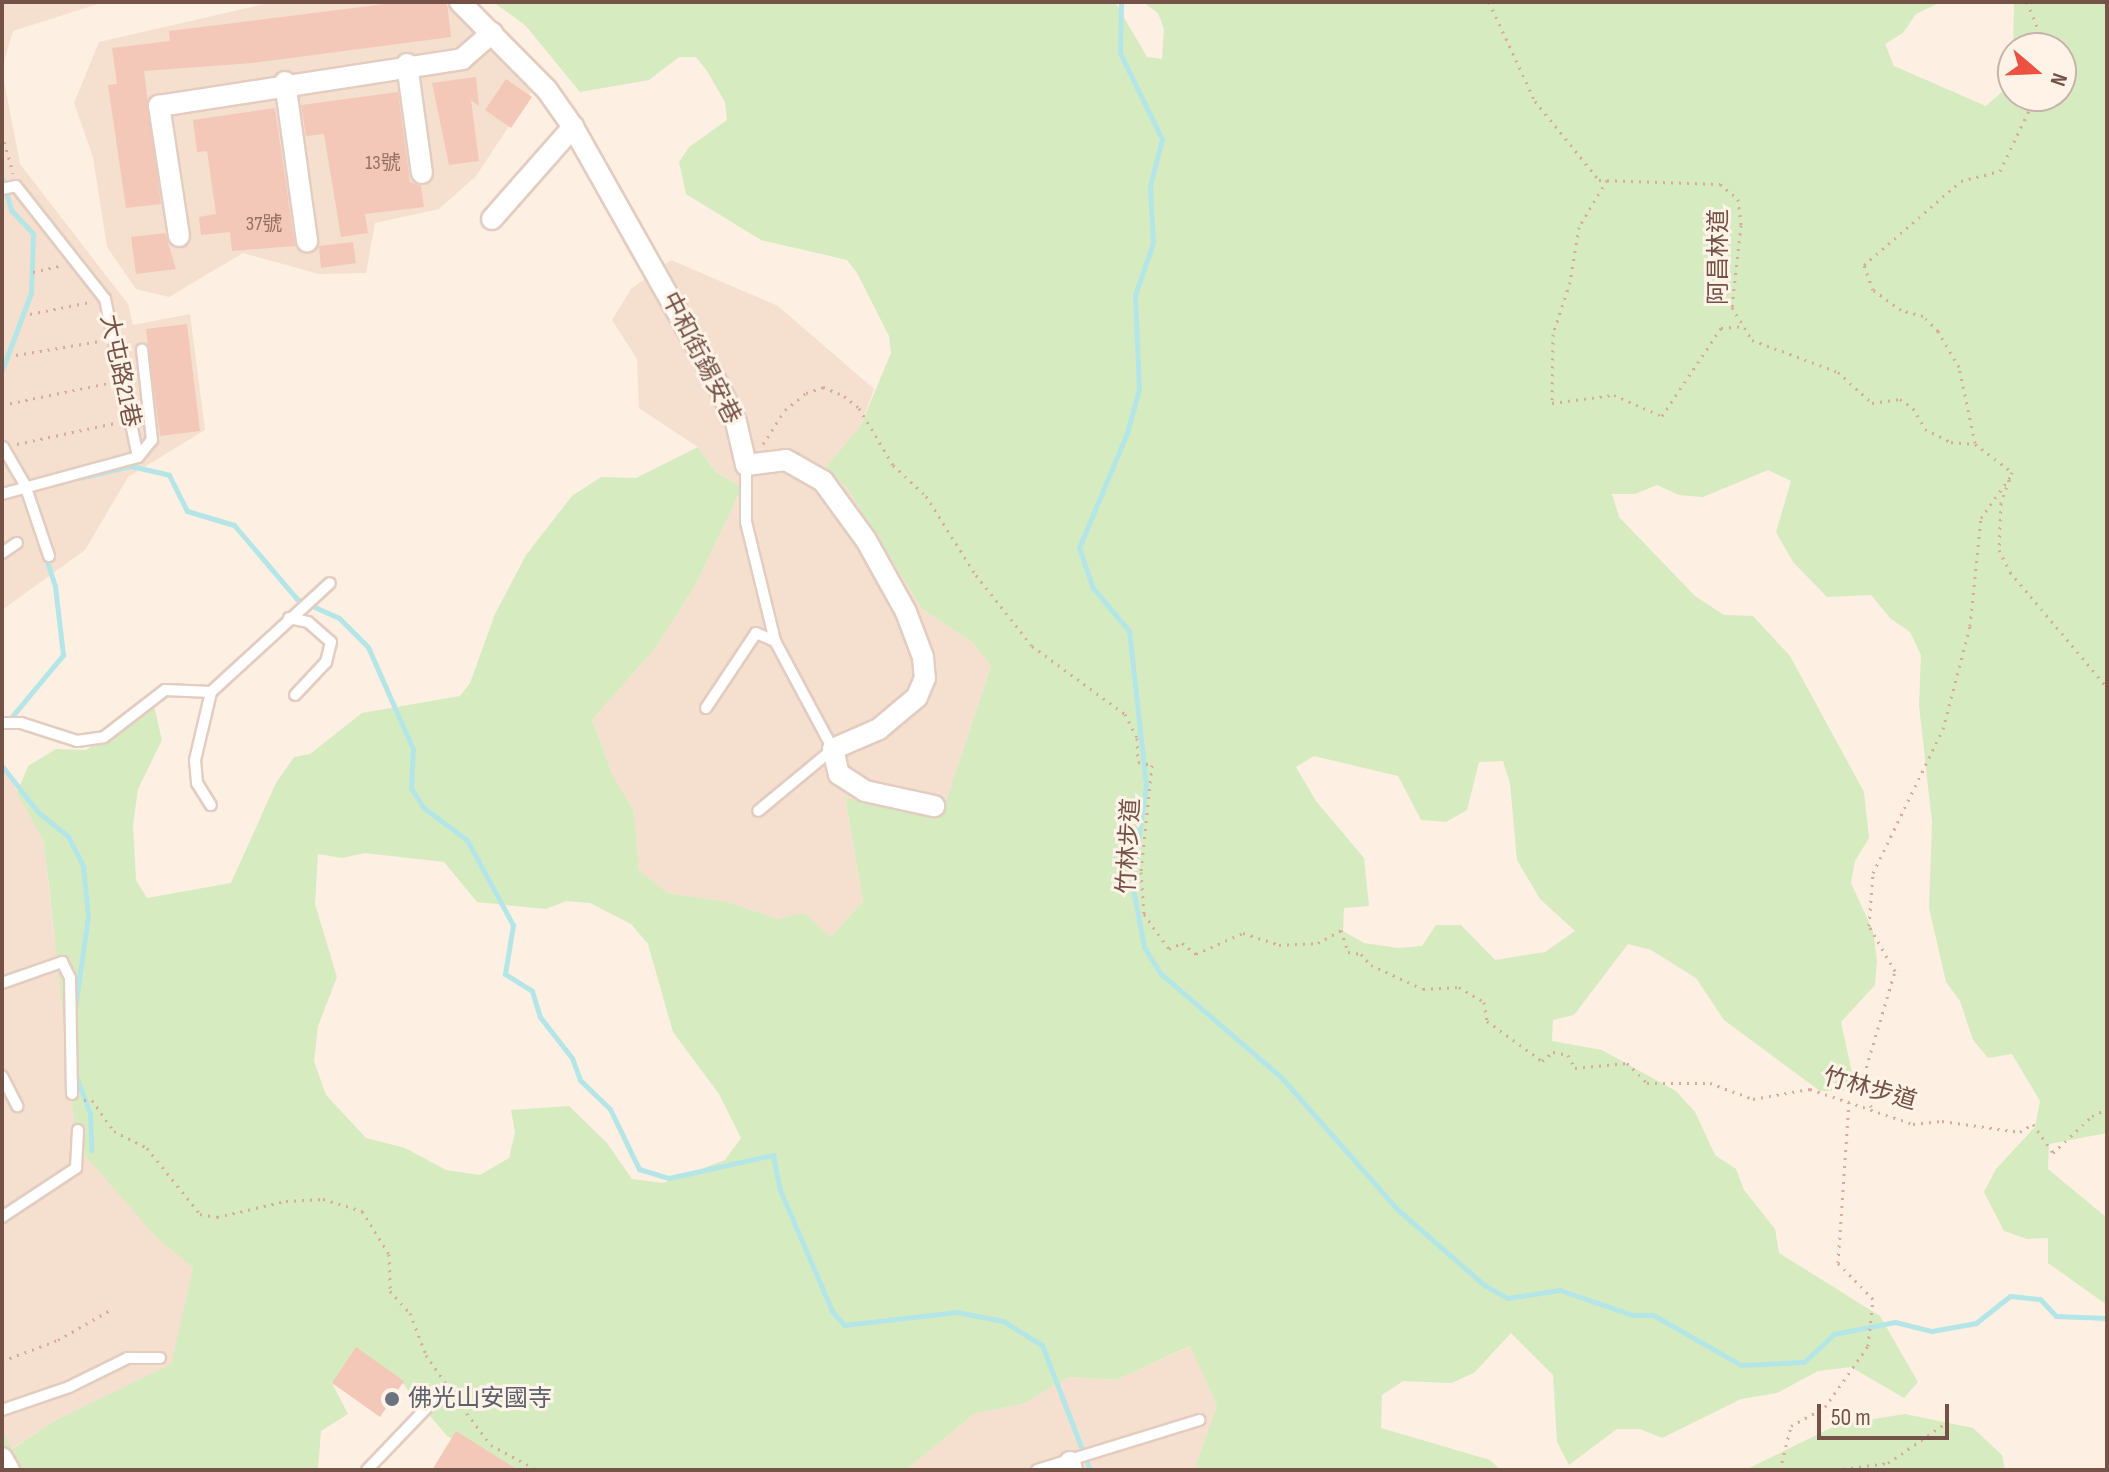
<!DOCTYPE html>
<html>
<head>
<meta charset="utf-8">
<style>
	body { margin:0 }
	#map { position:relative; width:2109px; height:1472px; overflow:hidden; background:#fdefe1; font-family:"Sofia Sans Condensed","Noto Sans TC",sans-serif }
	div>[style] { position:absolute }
	.residential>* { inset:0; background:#f5dfcf }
	.green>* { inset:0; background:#d7ebc0 }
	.stream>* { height:5px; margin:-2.5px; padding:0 2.5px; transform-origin:2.5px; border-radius:2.5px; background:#b5e6e7 }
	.building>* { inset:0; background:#f3c8b8 }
	.path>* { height:3px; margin-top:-1.5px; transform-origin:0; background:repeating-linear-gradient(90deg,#d8ab9b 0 2px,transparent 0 8px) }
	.roads { filter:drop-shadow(2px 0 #e3ccc0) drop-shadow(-2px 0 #e3ccc0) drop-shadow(0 2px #e3ccc0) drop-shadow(0 -2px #e3ccc0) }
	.lane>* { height:10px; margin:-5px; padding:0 5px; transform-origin:5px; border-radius:5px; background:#fff }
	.street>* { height:20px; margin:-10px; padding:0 10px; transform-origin:10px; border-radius:10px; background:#fff }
	.dots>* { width:22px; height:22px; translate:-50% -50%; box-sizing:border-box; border:4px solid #fff3e8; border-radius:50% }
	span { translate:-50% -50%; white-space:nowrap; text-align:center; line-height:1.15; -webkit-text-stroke:6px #fff3e8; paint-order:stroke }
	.number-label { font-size:20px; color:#947063 }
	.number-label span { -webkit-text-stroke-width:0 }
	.street-label { font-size:24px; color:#755247 }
	.worship-label { font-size:24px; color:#5b616d }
	.left { translate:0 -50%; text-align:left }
	.frame { position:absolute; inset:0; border:4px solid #755247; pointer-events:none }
	.north { position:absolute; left:1997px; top:32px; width:80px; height:80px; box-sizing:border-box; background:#fff3e8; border:2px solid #c8b3a8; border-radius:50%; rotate:109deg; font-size:22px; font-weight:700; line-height:32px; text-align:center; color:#755247 }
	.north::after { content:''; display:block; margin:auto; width:28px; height:36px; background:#ec5142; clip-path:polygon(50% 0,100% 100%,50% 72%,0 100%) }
	.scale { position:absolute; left:1817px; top:1404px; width:132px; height:36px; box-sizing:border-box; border:4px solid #755247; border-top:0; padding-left:10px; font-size:24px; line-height:28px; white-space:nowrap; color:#755247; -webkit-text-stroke:6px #fff3e8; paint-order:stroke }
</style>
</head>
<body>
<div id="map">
	<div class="residential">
		<div style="clip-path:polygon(2px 2px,104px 2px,13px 31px,2px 68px)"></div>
		<div style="clip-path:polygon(273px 2px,444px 2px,534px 88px,476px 176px,439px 209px,375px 223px,366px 273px,319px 274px,243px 253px,169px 297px,136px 289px,107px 247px,93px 157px,74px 103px,99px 42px)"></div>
		<div style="clip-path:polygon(2px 70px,20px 164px,128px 304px,133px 325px,190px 314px,205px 430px,128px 477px,85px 550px,2px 610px)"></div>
		<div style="clip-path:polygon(671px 260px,778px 306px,874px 389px,861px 425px,826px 467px,849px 491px,922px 609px,973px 643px,991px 666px,941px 816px,845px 799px,863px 901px,831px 937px,804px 914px,778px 919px,728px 902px,666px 893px,639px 870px,634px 811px,613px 776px,592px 720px,653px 651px,695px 586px,742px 488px,715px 471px,698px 447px,639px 408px,637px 359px,612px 320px,631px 289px)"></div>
		<div style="clip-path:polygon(2px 763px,44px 841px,54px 937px,157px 1238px,193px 1268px,172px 1364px,54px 1421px,11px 1449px,2px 1429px)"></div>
		<div style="clip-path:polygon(1191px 1346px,1217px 1405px,1194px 1470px,906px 1470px,974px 1414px,1023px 1404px,1069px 1377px,1116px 1380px)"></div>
	</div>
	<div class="green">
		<div style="clip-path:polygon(evenodd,493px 2px,1115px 2px,1147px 57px,1162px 59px,1164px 29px,1158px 13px,1143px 2px,1964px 2px,1939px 3px,1916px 14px,1903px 33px,1885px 44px,1894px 66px,1986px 106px,2013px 82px,2013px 96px,2061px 96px,2061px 48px,2013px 52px,2014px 2px,2107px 2px,2107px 1133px,2049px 1144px,2048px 1169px,2107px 1218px,2107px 1305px,2048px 1263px,2048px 1238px,2027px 1239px,2004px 1231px,1984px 1192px,1996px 1169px,2035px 1127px,2040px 1101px,2012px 1054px,1988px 1058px,1973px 1040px,1960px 1001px,1946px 982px,1929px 908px,1932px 822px,1919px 705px,1921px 655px,1910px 632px,1890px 618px,1871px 595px,1827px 597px,1793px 562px,1776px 532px,1791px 481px,1768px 470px,1703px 497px,1679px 495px,1657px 485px,1635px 494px,1612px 494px,1619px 517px,1695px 596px,1724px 615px,1753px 616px,1790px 656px,1864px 792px,1869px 838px,1855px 861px,1851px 883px,1873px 931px,1877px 960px,1875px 985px,1841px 1022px,1856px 1091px,1820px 1091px,1724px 1020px,1696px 978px,1651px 950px,1628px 944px,1574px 1015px,1553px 1020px,1552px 1041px,1602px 1050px,1676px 1091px,1695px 1112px,1715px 1155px,1736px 1169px,1744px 1190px,1775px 1229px,1779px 1253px,1880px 1316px,1918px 1382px,1904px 1398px,1851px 1367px,1818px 1371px,1777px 1393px,1741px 1399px,1662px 1438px,1640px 1429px,1617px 1429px,1569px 1465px,1557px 1442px,1553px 1375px,1511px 1333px,1474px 1373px,1451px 1383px,1403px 1381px,1382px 1395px,1381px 1428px,1490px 1460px,1501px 1470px,1194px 1470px,1217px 1405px,1190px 1346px,1116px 1380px,1069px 1377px,1023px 1404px,974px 1414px,906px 1470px,513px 1470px,447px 1436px,403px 1384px,377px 1364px,332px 1383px,348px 1414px,321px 1431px,318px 1470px,2px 1470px,2px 1429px,12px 1449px,54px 1421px,171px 1364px,193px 1268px,157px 1238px,77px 1146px,44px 841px,17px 793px,28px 766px,56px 749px,86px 750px,154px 706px,162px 740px,138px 789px,133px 825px,136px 880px,147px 898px,231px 883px,276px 783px,294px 757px,310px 754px,362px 713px,460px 696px,470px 683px,495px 614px,526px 555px,572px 496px,601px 477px,636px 478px,698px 447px,715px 471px,742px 488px,695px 586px,653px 651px,592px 720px,613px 776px,634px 811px,639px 870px,667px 893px,728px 902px,778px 919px,804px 913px,831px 937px,863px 901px,845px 798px,941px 816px,991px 666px,973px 643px,922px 609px,849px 491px,826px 467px,861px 425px,891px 353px,889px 336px,857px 273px,847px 260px,761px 240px,686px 194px,679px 162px,689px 147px,727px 120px,725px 102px,707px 71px,696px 57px,679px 57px,649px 80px,580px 92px,525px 25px,493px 2px,1314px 756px,1398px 776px,1421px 820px,1446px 822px,1467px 810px,1479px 762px,1503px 761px,1510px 783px,1517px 860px,1540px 899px,1575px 931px,1545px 952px,1495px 960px,1461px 925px,1436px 925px,1422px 946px,1398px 948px,1364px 943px,1343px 931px,1344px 908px,1369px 906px,1364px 858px,1316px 801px,1296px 767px,1314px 756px,493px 2px,365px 853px,444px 862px,477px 902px,546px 909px,566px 901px,590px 903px,631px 924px,648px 944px,673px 1032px,719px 1094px,741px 1138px,725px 1160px,663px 1183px,632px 1179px,607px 1143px,569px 1106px,511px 1110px,515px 1132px,509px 1158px,480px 1175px,446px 1170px,405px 1148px,366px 1138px,326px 1095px,314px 1061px,318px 1026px,337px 977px,315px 904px,318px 854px,342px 858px,365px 853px)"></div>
		<div style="clip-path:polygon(1905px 1414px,1973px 1428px,2002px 1455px,2005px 1470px,1745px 1470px,1837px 1425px)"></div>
	</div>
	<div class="stream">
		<div style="left:1121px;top:2px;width:51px;rotate:91.1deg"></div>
		<div style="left:1120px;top:53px;width:96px;rotate:64deg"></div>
		<div style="left:1162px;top:139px;width:49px;rotate:104.3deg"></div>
		<div style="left:1150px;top:186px;width:57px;rotate:87deg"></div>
		<div style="left:1153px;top:243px;width:55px;rotate:109.1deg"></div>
		<div style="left:1135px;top:295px;width:94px;rotate:87.6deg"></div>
		<div style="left:1139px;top:389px;width:46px;rotate:105.3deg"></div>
		<div style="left:1127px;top:433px;width:125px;rotate:112.7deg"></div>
		<div style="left:1079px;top:548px;width:42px;rotate:70.7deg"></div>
		<div style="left:1093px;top:588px;width:56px;rotate:50.1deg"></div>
		<div style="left:1129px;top:631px;width:155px;rotate:83.7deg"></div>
		<div style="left:1146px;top:785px;width:99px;rotate:98.1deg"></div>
		<div style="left:1132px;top:883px;width:65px;rotate:79.4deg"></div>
		<div style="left:1144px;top:947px;width:31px;rotate:58deg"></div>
		<div style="left:1160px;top:973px;width:160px;rotate:40.7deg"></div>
		<div style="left:1281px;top:1077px;width:176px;rotate:48.7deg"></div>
		<div style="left:1397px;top:1209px;width:116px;rotate:41.1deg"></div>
		<div style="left:1484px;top:1285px;width:26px;rotate:29deg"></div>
		<div style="left:1507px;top:1298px;width:54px;rotate:-8.6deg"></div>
		<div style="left:1560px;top:1290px;width:76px;rotate:19.1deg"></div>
		<div style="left:1632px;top:1315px;width:21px"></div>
		<div style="left:1653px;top:1315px;width:101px;rotate:29.6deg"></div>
		<div style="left:1741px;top:1365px;width:63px;rotate:-2.7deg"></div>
		<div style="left:1804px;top:1362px;width:41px;rotate:-43deg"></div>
		<div style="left:1834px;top:1334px;width:62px;rotate:-11.1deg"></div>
		<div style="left:1895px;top:1322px;width:38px;rotate:14deg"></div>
		<div style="left:1932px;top:1331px;width:45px;rotate:-10.3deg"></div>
		<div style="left:1976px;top:1323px;width:43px;rotate:-38.5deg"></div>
		<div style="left:2010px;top:1296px;width:30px;rotate:6deg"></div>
		<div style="left:2040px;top:1299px;width:23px;rotate:47deg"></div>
		<div style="left:2056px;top:1316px;width:51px;rotate:2.2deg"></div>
		<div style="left:2px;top:178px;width:33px;rotate:74deg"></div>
		<div style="left:11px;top:210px;width:33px;rotate:47deg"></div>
		<div style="left:33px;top:234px;width:59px;rotate:91.9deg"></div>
		<div style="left:31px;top:293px;width:82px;rotate:110.6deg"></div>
		<div style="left:78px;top:478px;width:54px;rotate:-12.8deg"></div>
		<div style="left:131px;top:466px;width:39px;rotate:13deg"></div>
		<div style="left:169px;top:475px;width:40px;rotate:63.4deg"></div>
		<div style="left:187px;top:511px;width:49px;rotate:16.6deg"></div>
		<div style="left:234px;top:525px;width:97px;rotate:49.6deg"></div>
		<div style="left:297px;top:599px;width:46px;rotate:24.3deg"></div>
		<div style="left:339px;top:618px;width:41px;rotate:45deg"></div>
		<div style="left:368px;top:647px;width:111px;rotate:66.2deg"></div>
		<div style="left:413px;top:749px;width:39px;rotate:93deg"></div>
		<div style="left:411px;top:788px;width:24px;rotate:57deg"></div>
		<div style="left:424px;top:808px;width:54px;rotate:36.7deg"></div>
		<div style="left:467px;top:840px;width:97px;rotate:61.6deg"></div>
		<div style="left:513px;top:925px;width:50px;rotate:99.3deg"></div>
		<div style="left:505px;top:974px;width:32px;rotate:32deg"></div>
		<div style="left:532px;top:991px;width:27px;rotate:73deg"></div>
		<div style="left:540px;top:1017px;width:52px;rotate:52deg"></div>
		<div style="left:572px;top:1058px;width:23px;rotate:70deg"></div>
		<div style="left:580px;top:1080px;width:42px;rotate:44deg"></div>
		<div style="left:610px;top:1109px;width:67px;rotate:64.2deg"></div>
		<div style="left:639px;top:1169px;width:31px;rotate:17deg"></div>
		<div style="left:669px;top:1178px;width:107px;rotate:-12.5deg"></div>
		<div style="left:773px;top:1155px;width:36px;rotate:79deg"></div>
		<div style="left:780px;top:1190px;width:132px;rotate:66.7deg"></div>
		<div style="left:832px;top:1311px;width:18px;rotate:49deg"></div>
		<div style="left:844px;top:1325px;width:114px;rotate:-6.6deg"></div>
		<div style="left:957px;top:1312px;width:47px;rotate:11.1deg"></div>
		<div style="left:1003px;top:1321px;width:46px;rotate:31.6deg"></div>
		<div style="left:1042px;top:1345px;width:134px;rotate:69deg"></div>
		<div style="left:9px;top:720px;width:85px;rotate:-50.3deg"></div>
		<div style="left:63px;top:655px;width:69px;rotate:-96.6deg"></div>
		<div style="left:55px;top:586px;width:32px;rotate:-108deg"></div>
		<div style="left:2px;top:766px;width:58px;rotate:52deg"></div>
		<div style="left:38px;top:812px;width:38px;rotate:39deg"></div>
		<div style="left:68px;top:836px;width:34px;rotate:63deg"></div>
		<div style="left:83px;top:866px;width:50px;rotate:84.3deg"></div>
		<div style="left:88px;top:916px;width:93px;rotate:98deg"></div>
		<div style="left:75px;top:1074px;width:42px;rotate:69deg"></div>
		<div style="left:90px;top:1113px;width:37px;rotate:88deg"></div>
	</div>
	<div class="building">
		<div style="clip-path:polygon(401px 2px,447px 2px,451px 37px,252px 63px,144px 71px,161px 204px,126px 208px,108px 85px,117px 84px,112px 48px,170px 41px,169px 31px)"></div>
		<div style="clip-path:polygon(476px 77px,479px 106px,471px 100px,479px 161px,449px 165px,432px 83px)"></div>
		<div style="clip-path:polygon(506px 79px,532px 97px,511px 128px,485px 110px)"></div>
		<div style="clip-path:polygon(398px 92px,410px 182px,421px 186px,424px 207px,365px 214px,368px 233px,341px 237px,324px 134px,306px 136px,301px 105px)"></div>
		<div style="clip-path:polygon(275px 108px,295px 246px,232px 251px,230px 232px,201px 235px,199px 217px,216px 214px,207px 151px,197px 152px,193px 120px)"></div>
		<div style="clip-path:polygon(165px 233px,176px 269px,136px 274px,131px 237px)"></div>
		<div style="clip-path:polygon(353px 242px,356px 263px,321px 268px,319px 246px)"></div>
		<div style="clip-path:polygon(187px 324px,200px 431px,160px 436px,146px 329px)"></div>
		<div style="clip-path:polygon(356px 1347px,404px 1381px,380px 1417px,332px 1383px)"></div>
		<div style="clip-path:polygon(456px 1431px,518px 1470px,432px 1470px)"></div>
	</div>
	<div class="path">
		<div style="left:1489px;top:2px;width:109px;rotate:65.1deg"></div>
		<div style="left:1535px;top:101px;width:102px;rotate:51deg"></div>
		<div style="left:1599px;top:180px;width:121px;rotate:1.9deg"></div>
		<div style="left:1720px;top:184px;width:23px;rotate:40deg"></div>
		<div style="left:1738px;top:199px;width:26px;rotate:83deg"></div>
		<div style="left:1741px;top:225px;width:82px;rotate:96.3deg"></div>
		<div style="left:1732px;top:307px;width:39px;rotate:59deg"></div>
		<div style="left:1752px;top:340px;width:92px;rotate:20.4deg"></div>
		<div style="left:1838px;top:372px;width:46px;rotate:42.4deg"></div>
		<div style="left:1872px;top:403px;width:28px;rotate:-8deg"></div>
		<div style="left:1900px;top:399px;width:16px;rotate:35deg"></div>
		<div style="left:1913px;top:408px;width:24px;rotate:60deg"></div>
		<div style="left:1925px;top:429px;width:29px;rotate:27deg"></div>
		<div style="left:1951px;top:442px;width:24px;rotate:5deg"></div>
		<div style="left:1975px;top:444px;width:46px;rotate:37.1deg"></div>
		<div style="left:2012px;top:472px;width:33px;rotate:110deg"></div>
		<div style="left:2001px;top:503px;width:47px;rotate:92.4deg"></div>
		<div style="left:1999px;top:550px;width:25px;rotate:63deg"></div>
		<div style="left:2010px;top:572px;width:150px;rotate:49.9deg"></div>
		<div style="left:2027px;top:2px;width:50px;rotate:67.6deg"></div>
		<div style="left:2px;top:134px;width:41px;rotate:74.2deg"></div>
		<div style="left:1607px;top:180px;width:55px;rotate:120.8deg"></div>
		<div style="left:1579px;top:227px;width:56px;rotate:99.3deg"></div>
		<div style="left:1570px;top:282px;width:55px;rotate:108.1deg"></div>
		<div style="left:1553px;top:334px;width:69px;rotate:90.8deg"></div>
		<div style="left:1552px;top:403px;width:63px;rotate:-7.4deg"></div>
		<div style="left:1614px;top:395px;width:52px;rotate:23.6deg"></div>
		<div style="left:1662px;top:416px;width:106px;rotate:-56.2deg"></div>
		<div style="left:1721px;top:328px;width:21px;rotate:-5deg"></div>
		<div style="left:33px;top:272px;width:31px;rotate:-13deg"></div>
		<div style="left:30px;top:314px;width:61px;rotate:-11.3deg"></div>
		<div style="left:16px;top:355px;width:85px;rotate:-9.5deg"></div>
		<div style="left:2px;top:405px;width:108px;rotate:-11.7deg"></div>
		<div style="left:1975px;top:443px;width:78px;rotate:-101.9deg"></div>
		<div style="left:1959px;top:367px;width:42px;rotate:-120.3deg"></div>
		<div style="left:1938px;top:331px;width:21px;rotate:-135deg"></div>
		<div style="left:1923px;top:316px;width:23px;rotate:-165deg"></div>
		<div style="left:1901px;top:310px;width:34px;rotate:-144deg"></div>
		<div style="left:1873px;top:290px;width:27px;rotate:-110deg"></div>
		<div style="left:1864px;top:265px;width:128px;rotate:-40.9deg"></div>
		<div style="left:1961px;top:181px;width:40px;rotate:-14.4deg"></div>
		<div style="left:2000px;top:171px;width:83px;rotate:-64.4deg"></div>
		<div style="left:17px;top:444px;width:100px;rotate:-12.1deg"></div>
		<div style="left:763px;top:444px;width:40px;rotate:-57.1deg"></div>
		<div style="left:785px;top:410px;width:27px;rotate:-39deg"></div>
		<div style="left:806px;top:393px;width:18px;rotate:-19deg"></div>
		<div style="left:823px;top:387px;width:23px;rotate:23deg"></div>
		<div style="left:844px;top:396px;width:19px;rotate:39deg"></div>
		<div style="left:859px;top:408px;width:66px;rotate:59.2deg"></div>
		<div style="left:893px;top:465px;width:45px;rotate:43.2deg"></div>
		<div style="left:926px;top:496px;width:93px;rotate:57.7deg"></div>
		<div style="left:976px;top:575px;width:90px;rotate:51.7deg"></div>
		<div style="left:1032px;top:646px;width:115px;rotate:36.2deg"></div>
		<div style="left:1125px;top:714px;width:27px;rotate:63deg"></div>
		<div style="left:1137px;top:738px;width:24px;rotate:88deg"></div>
		<div style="left:1138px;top:762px;width:14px;rotate:12deg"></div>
		<div style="left:1152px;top:765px;width:108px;rotate:95.9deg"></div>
		<div style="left:1141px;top:872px;width:42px;rotate:85.9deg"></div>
		<div style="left:1144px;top:914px;width:43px;rotate:54.5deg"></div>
		<div style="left:1169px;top:949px;width:14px;rotate:-25deg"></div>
		<div style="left:1182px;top:943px;width:18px;rotate:38deg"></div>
		<div style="left:1196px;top:954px;width:51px;rotate:-24.1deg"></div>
		<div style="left:1243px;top:933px;width:38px;rotate:18deg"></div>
		<div style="left:1279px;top:945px;width:39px;rotate:-3deg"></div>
		<div style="left:1318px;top:943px;width:26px;rotate:-29deg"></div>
		<div style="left:1341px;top:930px;width:23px;rotate:72deg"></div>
		<div style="left:1348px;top:952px;width:13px;rotate:9deg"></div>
		<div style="left:1361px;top:954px;width:15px;rotate:48deg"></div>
		<div style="left:1371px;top:965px;width:57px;rotate:24.8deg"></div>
		<div style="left:1423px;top:989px;width:36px;rotate:-3deg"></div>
		<div style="left:1459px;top:987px;width:29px;rotate:31deg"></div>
		<div style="left:1484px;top:1002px;width:19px;rotate:81deg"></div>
		<div style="left:1487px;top:1021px;width:68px;rotate:36deg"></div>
		<div style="left:1542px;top:1061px;width:14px;rotate:-39deg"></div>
		<div style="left:1553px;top:1052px;width:15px;rotate:11deg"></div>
		<div style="left:1568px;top:1055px;width:15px;rotate:62deg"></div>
		<div style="left:1575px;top:1068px;width:52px;rotate:-5.5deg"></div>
		<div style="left:1627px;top:1063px;width:28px;rotate:45deg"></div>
		<div style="left:1647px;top:1083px;width:63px"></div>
		<div style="left:1710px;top:1083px;width:46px;rotate:20.4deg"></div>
		<div style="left:1753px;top:1099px;width:58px;rotate:-10deg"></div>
		<div style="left:1810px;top:1089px;width:109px;rotate:18.8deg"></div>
		<div style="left:1913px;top:1124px;width:29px;rotate:-6deg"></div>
		<div style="left:1942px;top:1121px;width:79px;rotate:8deg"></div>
		<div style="left:2020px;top:1132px;width:15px;rotate:-32deg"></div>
		<div style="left:2033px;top:1124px;width:35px;rotate:55deg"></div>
		<div style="left:2053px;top:1153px;width:54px;rotate:-43.5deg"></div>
		<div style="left:2092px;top:1116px;width:17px;rotate:-25deg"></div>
		<div style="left:84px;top:1100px;width:8px"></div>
		<div style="left:92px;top:1100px;width:38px;rotate:55deg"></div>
		<div style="left:114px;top:1131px;width:37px;rotate:27deg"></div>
		<div style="left:147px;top:1148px;width:85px;rotate:51.2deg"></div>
		<div style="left:200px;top:1214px;width:17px;rotate:10deg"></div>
		<div style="left:217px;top:1217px;width:71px;rotate:-13.1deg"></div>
		<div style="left:286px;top:1201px;width:37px;rotate:-3deg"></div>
		<div style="left:323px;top:1199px;width:41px;rotate:17.1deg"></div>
		<div style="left:362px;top:1211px;width:51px;rotate:57.9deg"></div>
		<div style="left:389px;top:1254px;width:37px;rotate:88deg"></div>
		<div style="left:390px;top:1291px;width:30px;rotate:48deg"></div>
		<div style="left:410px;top:1313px;width:45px;rotate:69.1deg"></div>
		<div style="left:426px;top:1355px;width:35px;rotate:55deg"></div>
		<div style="left:1871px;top:1107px;width:33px;rotate:-102deg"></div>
		<div style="left:1864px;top:1075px;width:109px;rotate:-73.4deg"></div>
		<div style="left:1895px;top:971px;width:52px;rotate:-120deg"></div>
		<div style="left:1869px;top:926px;width:53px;rotate:-85.7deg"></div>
		<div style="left:1873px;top:873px;width:160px;rotate:-64.1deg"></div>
		<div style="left:1943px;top:729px;width:106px;rotate:-75.3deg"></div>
		<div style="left:1970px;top:626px;width:109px;rotate:-84.2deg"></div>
		<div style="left:1981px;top:518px;width:50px;rotate:-54.7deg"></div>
		<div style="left:2px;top:1361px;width:60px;rotate:-20.6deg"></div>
		<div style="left:58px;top:1340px;width:62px;rotate:-29.9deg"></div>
		<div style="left:452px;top:1394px;width:64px;rotate:52.6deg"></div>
		<div style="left:491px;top:1445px;width:52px;rotate:28.5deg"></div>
		<div style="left:1780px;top:1470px;width:45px;rotate:-76deg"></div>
		<div style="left:1791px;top:1426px;width:39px;rotate:-29deg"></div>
		<div style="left:1825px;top:1407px;width:75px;rotate:-54.8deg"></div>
		<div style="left:1868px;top:1346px;width:47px;rotate:-83.9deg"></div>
		<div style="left:1873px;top:1299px;width:50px;rotate:-134.2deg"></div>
		<div style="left:1838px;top:1263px;width:161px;rotate:-86.1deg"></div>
		<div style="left:1835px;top:1470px;width:53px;rotate:-7.5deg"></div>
		<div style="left:1888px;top:1463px;width:70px;rotate:-34.6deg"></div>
	</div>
	<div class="roads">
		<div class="lane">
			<div style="left:2px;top:189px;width:14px;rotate:-12deg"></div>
			<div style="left:16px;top:186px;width:144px;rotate:51.8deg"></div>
			<div style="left:105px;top:299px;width:161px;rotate:78.2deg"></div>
			<div style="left:3px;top:447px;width:44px;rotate:59.9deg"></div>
			<div style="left:25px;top:485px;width:75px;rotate:71.3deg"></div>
			<div style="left:746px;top:465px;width:57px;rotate:90deg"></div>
			<div style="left:746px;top:522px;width:122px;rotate:76.3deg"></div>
			<div style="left:775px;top:641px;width:123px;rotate:61.8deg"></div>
			<div style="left:833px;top:749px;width:97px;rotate:140.4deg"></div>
			<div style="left:2px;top:494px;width:141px;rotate:-15.2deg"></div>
			<div style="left:138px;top:457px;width:22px;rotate:-51deg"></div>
			<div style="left:152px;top:440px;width:91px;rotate:-96.3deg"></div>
			<div style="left:2px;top:553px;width:18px;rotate:-34deg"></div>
			<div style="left:289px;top:618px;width:19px;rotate:12deg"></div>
			<div style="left:308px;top:622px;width:30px;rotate:41deg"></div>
			<div style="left:331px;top:642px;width:21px;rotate:104deg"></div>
			<div style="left:326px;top:662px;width:45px;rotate:133.2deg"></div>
			<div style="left:211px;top:692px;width:161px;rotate:-42.5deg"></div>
			<div style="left:706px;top:708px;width:90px;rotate:-56.3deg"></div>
			<div style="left:756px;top:633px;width:21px;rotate:23deg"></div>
			<div style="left:2px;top:723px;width:19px"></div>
			<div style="left:21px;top:723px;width:59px;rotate:17.8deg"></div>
			<div style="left:77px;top:741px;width:27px;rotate:-8deg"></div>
			<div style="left:104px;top:737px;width:77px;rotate:-37.6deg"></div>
			<div style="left:165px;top:690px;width:46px;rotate:2.5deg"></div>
			<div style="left:211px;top:692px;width:70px;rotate:103.2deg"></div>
			<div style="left:195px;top:760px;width:23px;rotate:85deg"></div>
			<div style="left:197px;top:783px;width:26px;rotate:58deg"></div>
			<div style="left:2px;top:983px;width:64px;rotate:-19.3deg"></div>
			<div style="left:62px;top:962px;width:18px;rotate:63deg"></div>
			<div style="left:70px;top:978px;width:116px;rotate:89deg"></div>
			<div style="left:2px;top:1076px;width:34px;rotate:63deg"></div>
			<div style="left:2px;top:1217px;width:89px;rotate:-33.5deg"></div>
			<div style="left:76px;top:1168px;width:38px;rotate:-87deg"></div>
			<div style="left:2px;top:1410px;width:71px;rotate:-18.9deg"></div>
			<div style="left:69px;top:1387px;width:66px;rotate:-26.2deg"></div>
			<div style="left:128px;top:1358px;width:32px"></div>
			<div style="left:367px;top:1470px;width:103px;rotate:-46.2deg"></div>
			<div style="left:1037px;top:1470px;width:170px;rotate:-17.1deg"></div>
		</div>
		<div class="street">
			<div style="left:460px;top:2px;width:124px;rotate:45.3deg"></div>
			<div style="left:547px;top:90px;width:45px;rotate:54.9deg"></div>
			<div style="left:573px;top:127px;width:294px;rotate:60.6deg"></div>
			<div style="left:717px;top:383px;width:43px;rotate:64deg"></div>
			<div style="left:736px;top:422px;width:44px;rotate:76.9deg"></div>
			<div style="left:746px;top:465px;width:40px;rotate:-7.1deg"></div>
			<div style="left:786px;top:460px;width:43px;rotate:29.6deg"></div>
			<div style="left:823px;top:481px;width:73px;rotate:53.9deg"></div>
			<div style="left:866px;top:540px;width:82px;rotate:60.9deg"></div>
			<div style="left:906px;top:612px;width:48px;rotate:69.3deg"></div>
			<div style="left:923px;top:657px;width:21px;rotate:85deg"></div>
			<div style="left:925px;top:678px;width:21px;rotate:113deg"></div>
			<div style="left:917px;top:697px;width:50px;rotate:139.9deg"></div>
			<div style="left:879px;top:729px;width:50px;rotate:156.5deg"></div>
			<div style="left:833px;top:749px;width:26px;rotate:77deg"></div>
			<div style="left:839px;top:774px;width:31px;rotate:33deg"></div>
			<div style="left:865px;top:791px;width:71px;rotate:12.3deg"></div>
			<div style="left:407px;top:64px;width:110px;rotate:82.2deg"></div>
			<div style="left:285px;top:82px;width:161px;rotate:82.1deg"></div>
			<div style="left:492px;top:219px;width:123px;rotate:-48.6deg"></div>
			<div style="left:179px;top:236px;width:132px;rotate:-98.7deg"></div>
			<div style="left:159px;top:106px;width:307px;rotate:-8.8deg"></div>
			<div style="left:462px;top:59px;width:40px;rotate:-41deg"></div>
			<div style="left:2px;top:1458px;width:14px;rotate:60deg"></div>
			<div style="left:1070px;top:1462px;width:8px;rotate:76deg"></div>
		</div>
	</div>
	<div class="dots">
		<div style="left:392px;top:1399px;background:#6b7280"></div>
	</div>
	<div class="number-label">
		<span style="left:383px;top:163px">13號</span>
		<span style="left:264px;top:224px">37號</span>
	</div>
	<div class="street-label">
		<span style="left:1719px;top:257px;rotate:-90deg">阿昌林道</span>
		<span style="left:701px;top:358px;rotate:63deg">中和街錫安巷</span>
		<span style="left:120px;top:371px;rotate:78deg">大屯路21巷</span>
		<span style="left:1129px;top:846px;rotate:-87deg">竹林步道</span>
		<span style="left:1870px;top:1089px;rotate:16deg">竹林步道</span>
	</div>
	<div class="worship-label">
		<span class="left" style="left:408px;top:1399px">佛光山安國寺</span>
	</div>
	<div class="frame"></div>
	<div class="north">N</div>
	<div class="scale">50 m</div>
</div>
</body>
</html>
